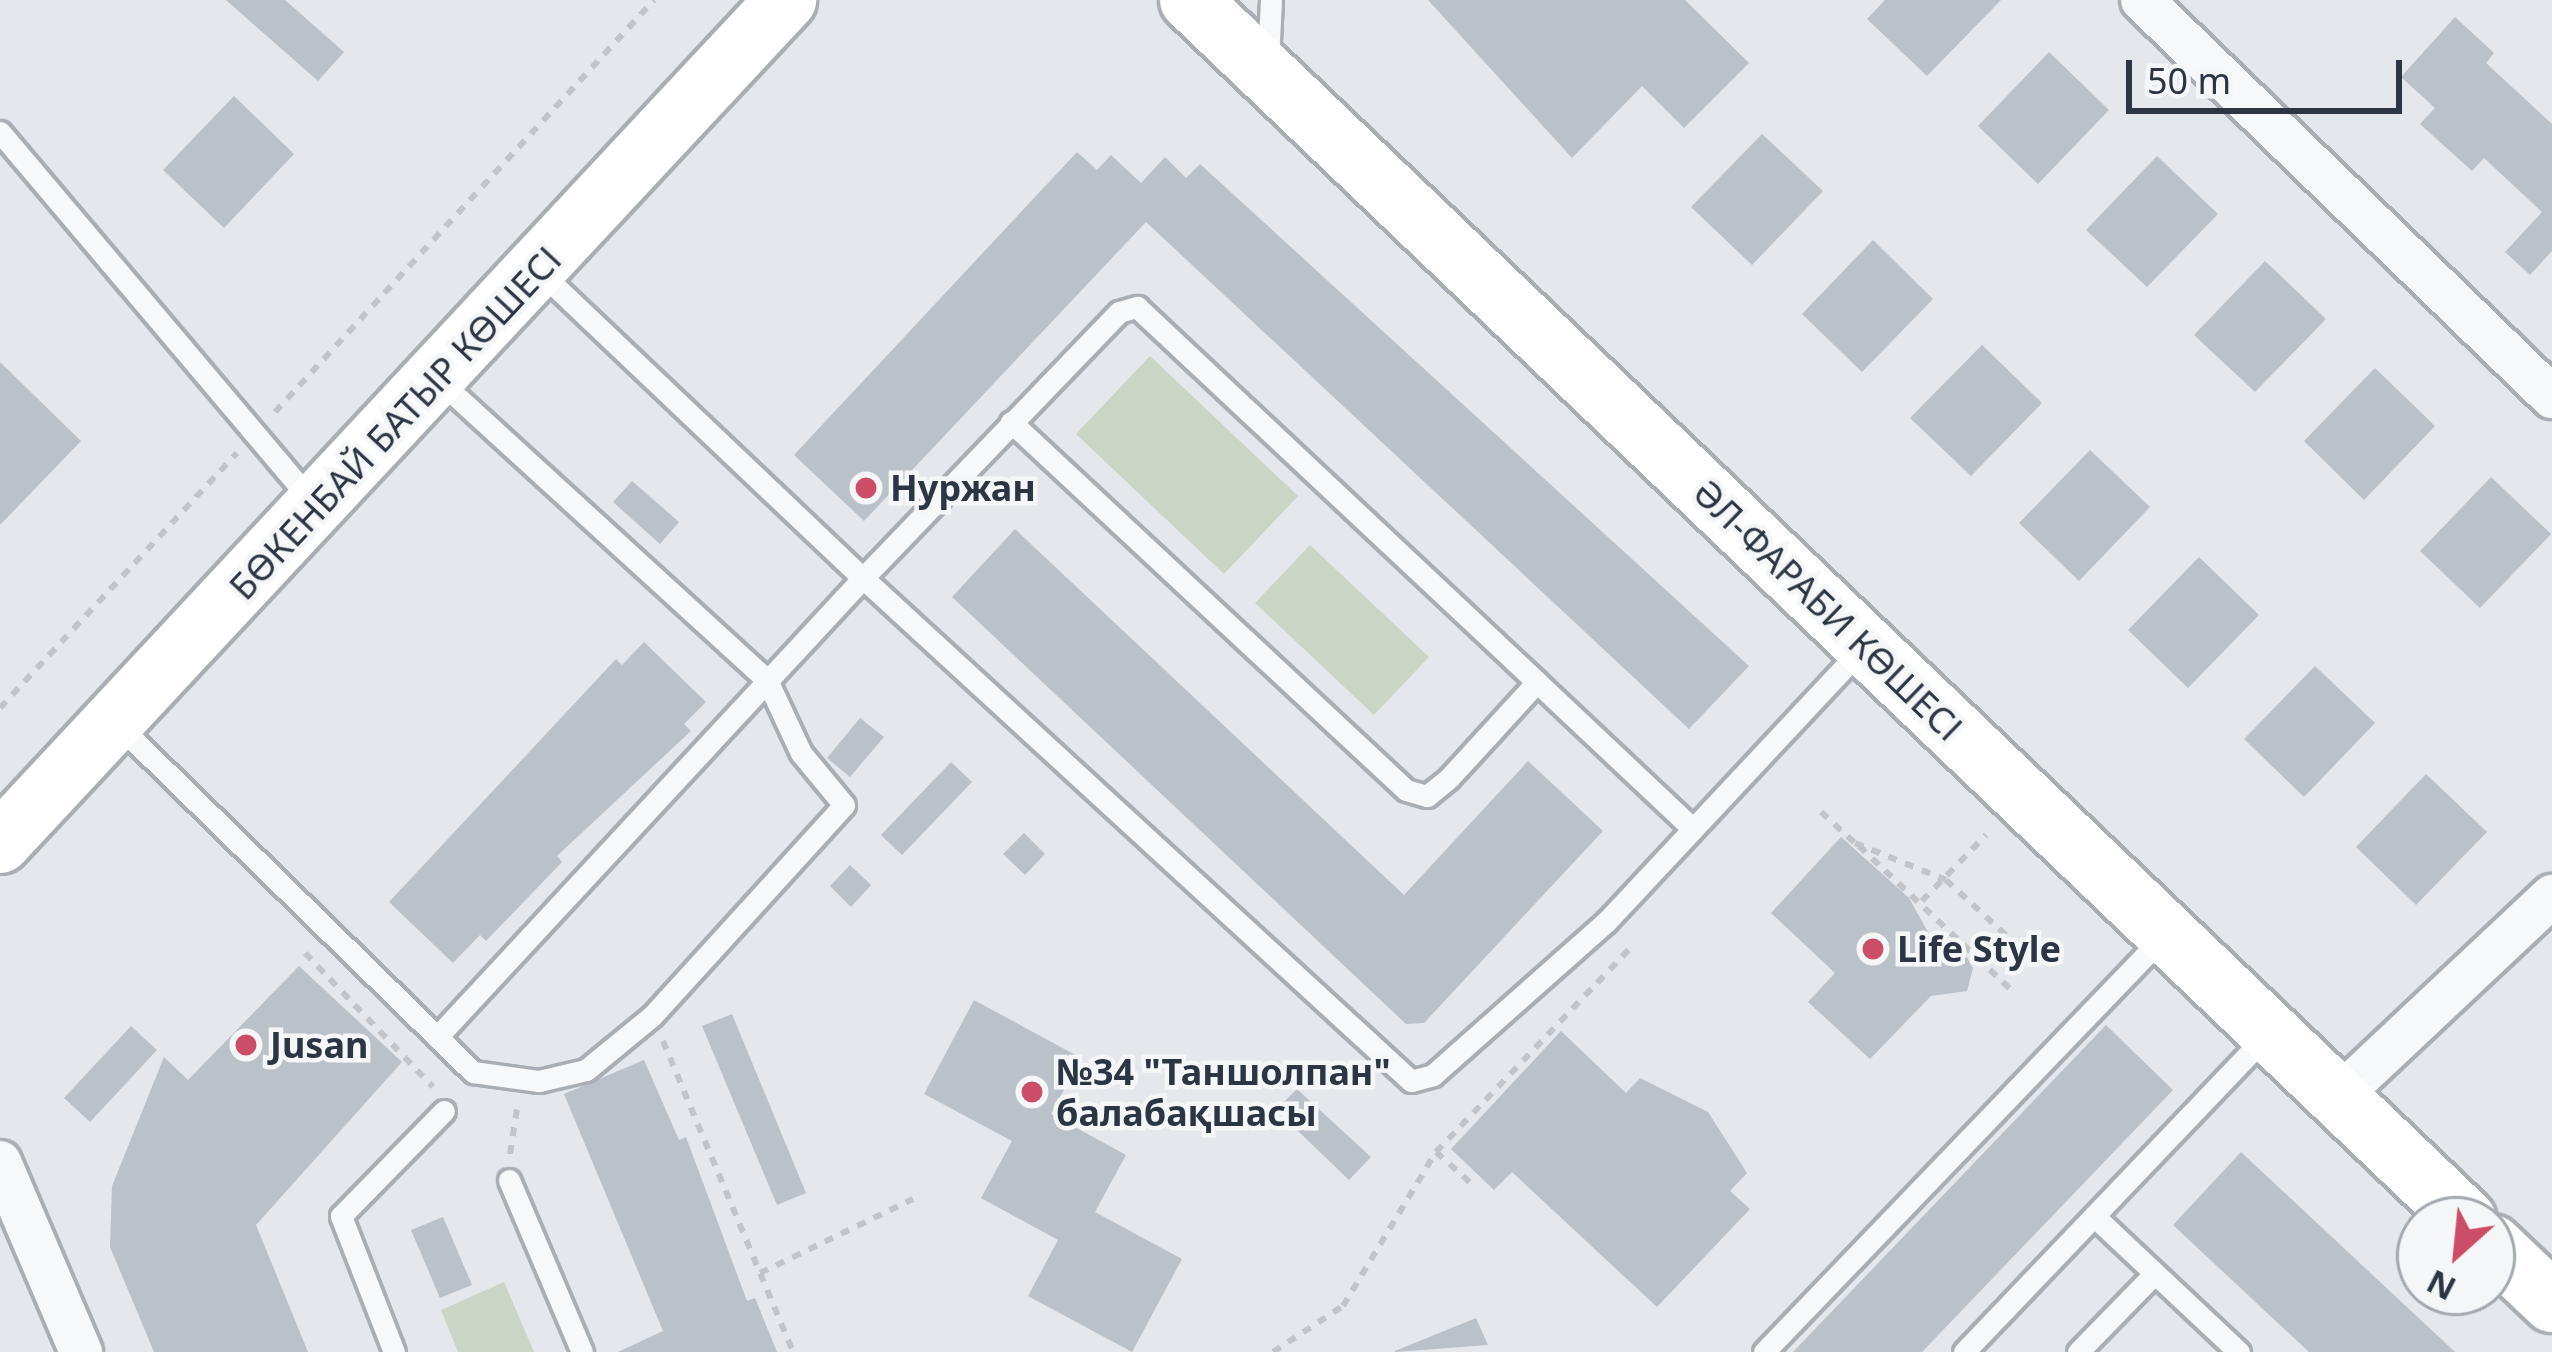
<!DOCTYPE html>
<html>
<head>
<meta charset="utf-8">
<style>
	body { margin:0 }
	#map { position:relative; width:2552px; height:1352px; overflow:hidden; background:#e4e7eb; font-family:"Noto Sans",sans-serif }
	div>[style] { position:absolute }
	.green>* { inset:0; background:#cad5c5 }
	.building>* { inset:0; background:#bbc1c8 }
	.path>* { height:6px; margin-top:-3px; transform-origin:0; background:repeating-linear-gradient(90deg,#c1c5ca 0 9px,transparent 0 18px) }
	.roads { filter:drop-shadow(3px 0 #a9aeb5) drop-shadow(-3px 0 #a9aeb5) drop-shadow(0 3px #a9aeb5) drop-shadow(0 -3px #a9aeb5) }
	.lane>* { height:21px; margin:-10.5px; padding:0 10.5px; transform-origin:10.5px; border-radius:10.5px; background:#f6f8f9 }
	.street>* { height:42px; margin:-21px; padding:0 21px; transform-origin:21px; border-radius:21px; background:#f6f8f9 }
	.secondary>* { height:60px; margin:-30px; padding:0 30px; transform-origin:30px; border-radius:30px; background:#fff }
	.dots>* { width:33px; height:33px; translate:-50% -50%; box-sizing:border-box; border:6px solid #f4f6f8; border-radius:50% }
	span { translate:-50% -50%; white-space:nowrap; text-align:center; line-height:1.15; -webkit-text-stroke:9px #f4f6f8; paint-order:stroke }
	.street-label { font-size:36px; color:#2c3543 }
	.poi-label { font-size:36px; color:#2c3543; font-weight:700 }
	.left { translate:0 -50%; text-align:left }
	.north { position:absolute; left:2396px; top:1196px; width:120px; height:120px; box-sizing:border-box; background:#f4f6f8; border:3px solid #a4a9b0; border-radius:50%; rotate:207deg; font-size:33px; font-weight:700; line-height:48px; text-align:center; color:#2c3543 }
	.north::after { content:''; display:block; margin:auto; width:42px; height:54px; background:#cc4d67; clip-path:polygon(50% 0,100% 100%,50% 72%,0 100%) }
	.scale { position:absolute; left:2126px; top:60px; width:276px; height:54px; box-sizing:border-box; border:6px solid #2c3543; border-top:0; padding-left:15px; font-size:36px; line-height:42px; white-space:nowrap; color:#2c3543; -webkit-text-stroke:9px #f4f6f8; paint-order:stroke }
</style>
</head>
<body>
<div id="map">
	<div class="green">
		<div style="clip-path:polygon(1150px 356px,1298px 496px,1224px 574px,1076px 434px)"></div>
		<div style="clip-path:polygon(1310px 545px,1429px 657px,1374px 715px,1255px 603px)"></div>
		<div style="clip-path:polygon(504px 1282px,534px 1352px,458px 1352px,441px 1310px)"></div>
	</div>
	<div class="building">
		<div style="clip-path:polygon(226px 0,285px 0,344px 52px,318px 81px)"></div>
		<div style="clip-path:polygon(1428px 0,1685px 0,1749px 63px,1684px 128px,1642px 86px,1572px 158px)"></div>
		<div style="clip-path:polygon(1885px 0,2001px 0,1927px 76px,1867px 19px)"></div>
		<div style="clip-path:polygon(2455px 17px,2494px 53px,2486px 63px,2552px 124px,2552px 251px,2530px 275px,2505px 252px,2542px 212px,2484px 158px,2472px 171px,2420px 124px,2435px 108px,2401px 77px)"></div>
		<div style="clip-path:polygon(2049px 52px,2109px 110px,2038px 184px,1978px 126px)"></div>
		<div style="clip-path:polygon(234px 96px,294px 154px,224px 228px,163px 170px)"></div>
		<div style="clip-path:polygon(1762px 134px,1823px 191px,1752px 265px,1691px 207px)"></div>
		<div style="clip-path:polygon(1077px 152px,1097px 170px,1111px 155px,1141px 183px,1165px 157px,1186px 178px,1200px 164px,1749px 666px,1689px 729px,1146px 222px,864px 521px,794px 455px)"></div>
		<div style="clip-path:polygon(2157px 156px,2218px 214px,2147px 287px,2086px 230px)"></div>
		<div style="clip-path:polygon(1873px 240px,1933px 299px,1862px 372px,1802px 314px)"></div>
		<div style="clip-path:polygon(2265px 261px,2326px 319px,2255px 392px,2194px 335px)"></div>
		<div style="clip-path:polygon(1982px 345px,2042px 403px,1971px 476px,1910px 418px)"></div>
		<div style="clip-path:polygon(0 362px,81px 441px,0 525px)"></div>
		<div style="clip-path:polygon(2375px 368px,2435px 426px,2364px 500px,2304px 441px)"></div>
		<div style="clip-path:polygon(2090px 450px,2150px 507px,2079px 581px,2019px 523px)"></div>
		<div style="clip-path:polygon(2491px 477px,2551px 534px,2480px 608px,2420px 551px)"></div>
		<div style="clip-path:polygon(632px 481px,679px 522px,660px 544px,613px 502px)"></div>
		<div style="clip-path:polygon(1015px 529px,1404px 895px,1528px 761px,1603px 831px,1424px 1023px,1406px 1024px,952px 597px)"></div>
		<div style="clip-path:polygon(2199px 557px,2259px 615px,2188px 688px,2128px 630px)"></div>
		<div style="clip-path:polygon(644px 642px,706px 702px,684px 724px,691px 731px,557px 856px,562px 862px,486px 941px,480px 935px,453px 963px,389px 902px,616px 659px,622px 665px)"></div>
		<div style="clip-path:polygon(2315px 666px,2375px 723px,2304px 797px,2244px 739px)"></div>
		<div style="clip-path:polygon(860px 718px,884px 737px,850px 777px,827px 758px)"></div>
		<div style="clip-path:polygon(951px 762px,972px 782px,902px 855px,881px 835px)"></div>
		<div style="clip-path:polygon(2426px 774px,2487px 832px,2416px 905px,2356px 847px)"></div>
		<div style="clip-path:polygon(1024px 833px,1045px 854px,1025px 875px,1003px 854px)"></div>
		<div style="clip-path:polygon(1841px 837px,1909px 898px,1934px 943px,1965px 954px,1973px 968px,1967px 991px,1931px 996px,1870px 1059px,1808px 1002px,1835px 973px,1771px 913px)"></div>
		<div style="clip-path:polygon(850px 865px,871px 885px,851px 907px,830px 886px)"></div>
		<div style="clip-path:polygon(299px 966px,402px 1062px,256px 1225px,308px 1352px,154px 1352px,110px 1247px,112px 1186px,164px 1057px,188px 1080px)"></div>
		<div style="clip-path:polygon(974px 1000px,1081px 1058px,1051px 1114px,1126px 1155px,1095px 1212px,1182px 1259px,1132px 1352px,1028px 1296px,1058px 1240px,981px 1198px,1012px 1141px,924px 1094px)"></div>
		<div style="clip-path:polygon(732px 1014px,806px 1193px,777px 1205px,702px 1026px)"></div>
		<div style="clip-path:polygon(2106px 1025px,2173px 1090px,1922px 1352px,1793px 1352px)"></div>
		<div style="clip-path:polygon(131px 1026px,157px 1050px,90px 1122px,64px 1098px)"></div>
		<div style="clip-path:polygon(1561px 1031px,1626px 1093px,1640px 1078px,1708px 1112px,1747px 1173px,1730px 1191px,1750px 1209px,1657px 1307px,1512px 1172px,1494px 1190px,1451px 1149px)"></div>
		<div style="clip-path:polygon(644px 1060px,679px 1140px,686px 1137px,747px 1301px,755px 1298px,777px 1352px,618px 1352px,663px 1331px,564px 1094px)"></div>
		<div style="clip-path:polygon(1297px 1089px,1371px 1157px,1349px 1180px,1276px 1110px)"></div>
		<div style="clip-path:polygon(2241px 1152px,2455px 1352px,2309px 1352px,2173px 1225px)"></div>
		<div style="clip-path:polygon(443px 1217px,472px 1285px,440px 1298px,411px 1230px)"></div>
		<div style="clip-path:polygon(1476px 1318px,1488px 1345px,1395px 1352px,1395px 1351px)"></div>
	</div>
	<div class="path">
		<div style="left:275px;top:412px;width:560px;rotate:-47.39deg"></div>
		<div style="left:0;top:708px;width:348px;rotate:-47.1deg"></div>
		<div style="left:1821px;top:812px;width:46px;rotate:42.4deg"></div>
		<div style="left:1855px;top:843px;width:98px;rotate:22.1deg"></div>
		<div style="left:1946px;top:880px;width:120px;rotate:42.6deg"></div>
		<div style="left:1859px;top:846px;width:207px;rotate:43.4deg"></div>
		<div style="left:1922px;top:901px;width:92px;rotate:-45.9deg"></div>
		<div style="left:305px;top:953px;width:185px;rotate:46.3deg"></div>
		<div style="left:663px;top:1041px;width:337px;rotate:67.3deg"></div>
		<div style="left:1436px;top:1152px;width:51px;rotate:41.8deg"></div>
		<div style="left:510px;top:1154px;width:47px;rotate:-81.3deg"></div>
		<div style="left:760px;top:1273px;width:170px;rotate:-25.8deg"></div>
		<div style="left:1273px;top:1352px;width:84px;rotate:-33.3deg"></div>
		<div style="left:1343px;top:1306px;width:180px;rotate:-58.9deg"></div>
		<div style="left:1436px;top:1152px;width:284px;rotate:-46.4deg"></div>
	</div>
	<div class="roads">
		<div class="lane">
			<div style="left:1268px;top:61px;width:61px;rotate:-87.2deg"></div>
			<div style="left:0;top:132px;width:485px;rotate:49.8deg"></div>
			<div style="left:539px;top:271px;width:446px;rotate:43.5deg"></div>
			<div style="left:863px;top:578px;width:369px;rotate:-46.1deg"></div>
			<div style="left:1119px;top:312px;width:19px;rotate:-16deg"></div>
			<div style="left:1137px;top:307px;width:548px;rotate:43.15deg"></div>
			<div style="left:1011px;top:422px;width:540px;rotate:42.97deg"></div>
			<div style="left:1406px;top:790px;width:22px;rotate:16deg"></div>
			<div style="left:1427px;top:796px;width:28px;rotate:-39deg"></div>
			<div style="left:1449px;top:778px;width:130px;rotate:-47.5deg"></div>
			<div style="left:1537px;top:682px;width:214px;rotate:43.3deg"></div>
			<div style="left:115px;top:722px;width:501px;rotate:44.35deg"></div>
			<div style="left:473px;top:1072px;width:67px;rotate:7.8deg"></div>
			<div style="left:539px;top:1081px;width:48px;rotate:-13.2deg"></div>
			<div style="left:586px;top:1070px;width:85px;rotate:-39.3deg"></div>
			<div style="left:652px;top:1016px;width:285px;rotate:-47.7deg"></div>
			<div style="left:844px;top:805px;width:67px;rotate:-129.6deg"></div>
			<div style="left:801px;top:753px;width:81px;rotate:-115deg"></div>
			<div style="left:767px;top:680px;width:445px;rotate:-137.6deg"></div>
			<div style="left:437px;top:1037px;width:626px;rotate:-47.14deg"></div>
			<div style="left:863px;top:578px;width:744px;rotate:42.55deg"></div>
			<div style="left:1411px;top:1081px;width:23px;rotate:-15deg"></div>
			<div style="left:1433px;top:1075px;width:231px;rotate:-41.5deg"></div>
			<div style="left:1606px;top:922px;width:378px;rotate:-46.9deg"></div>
			<div style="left:509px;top:1180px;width:187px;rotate:67deg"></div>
			<div style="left:2094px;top:1216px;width:199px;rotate:43.2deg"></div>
			<div style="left:394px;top:1352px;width:146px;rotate:-111.3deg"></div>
			<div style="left:341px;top:1216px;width:147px;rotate:-45.6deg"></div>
			<div style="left:1764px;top:1352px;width:574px;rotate:-46.13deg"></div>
			<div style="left:1964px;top:1352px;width:437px;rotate:-46.3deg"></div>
			<div style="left:2078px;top:1352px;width:110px;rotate:-45.7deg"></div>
		</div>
		<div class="street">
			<div style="left:2142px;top:0;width:571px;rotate:44.08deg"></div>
			<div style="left:2338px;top:1097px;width:294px;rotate:-43.2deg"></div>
			<div style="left:0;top:1162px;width:207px;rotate:66.9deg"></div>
		</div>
		<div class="secondary">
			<div style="left:1190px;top:0;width:1765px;rotate:43.71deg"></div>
			<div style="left:0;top:843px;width:1153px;rotate:-47deg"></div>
			<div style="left:2492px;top:1245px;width:83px;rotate:43.5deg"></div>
		</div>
	</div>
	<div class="dots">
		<div style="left:866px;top:488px;background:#cc4d67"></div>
		<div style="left:1873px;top:949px;background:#cc4d67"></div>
		<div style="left:246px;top:1045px;background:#cc4d67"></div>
		<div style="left:1032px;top:1092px;background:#cc4d67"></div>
	</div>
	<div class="street-label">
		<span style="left:395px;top:423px;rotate:-47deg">БӨКЕНБАЙ БАТЫР КӨШЕСІ</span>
		<span style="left:1828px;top:610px;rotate:44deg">ӘЛ-ФАРАБИ КӨШЕСІ</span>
	</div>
	<div class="poi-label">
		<span class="left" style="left:890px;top:488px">Нуржан</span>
		<span class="left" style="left:1897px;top:949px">Life Style</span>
		<span class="left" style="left:270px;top:1045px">Jusan</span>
		<span class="left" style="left:1056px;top:1092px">№34 "Таншолпан"<br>балабақшасы</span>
	</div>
	<div class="north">N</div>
	<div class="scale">50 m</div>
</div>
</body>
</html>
